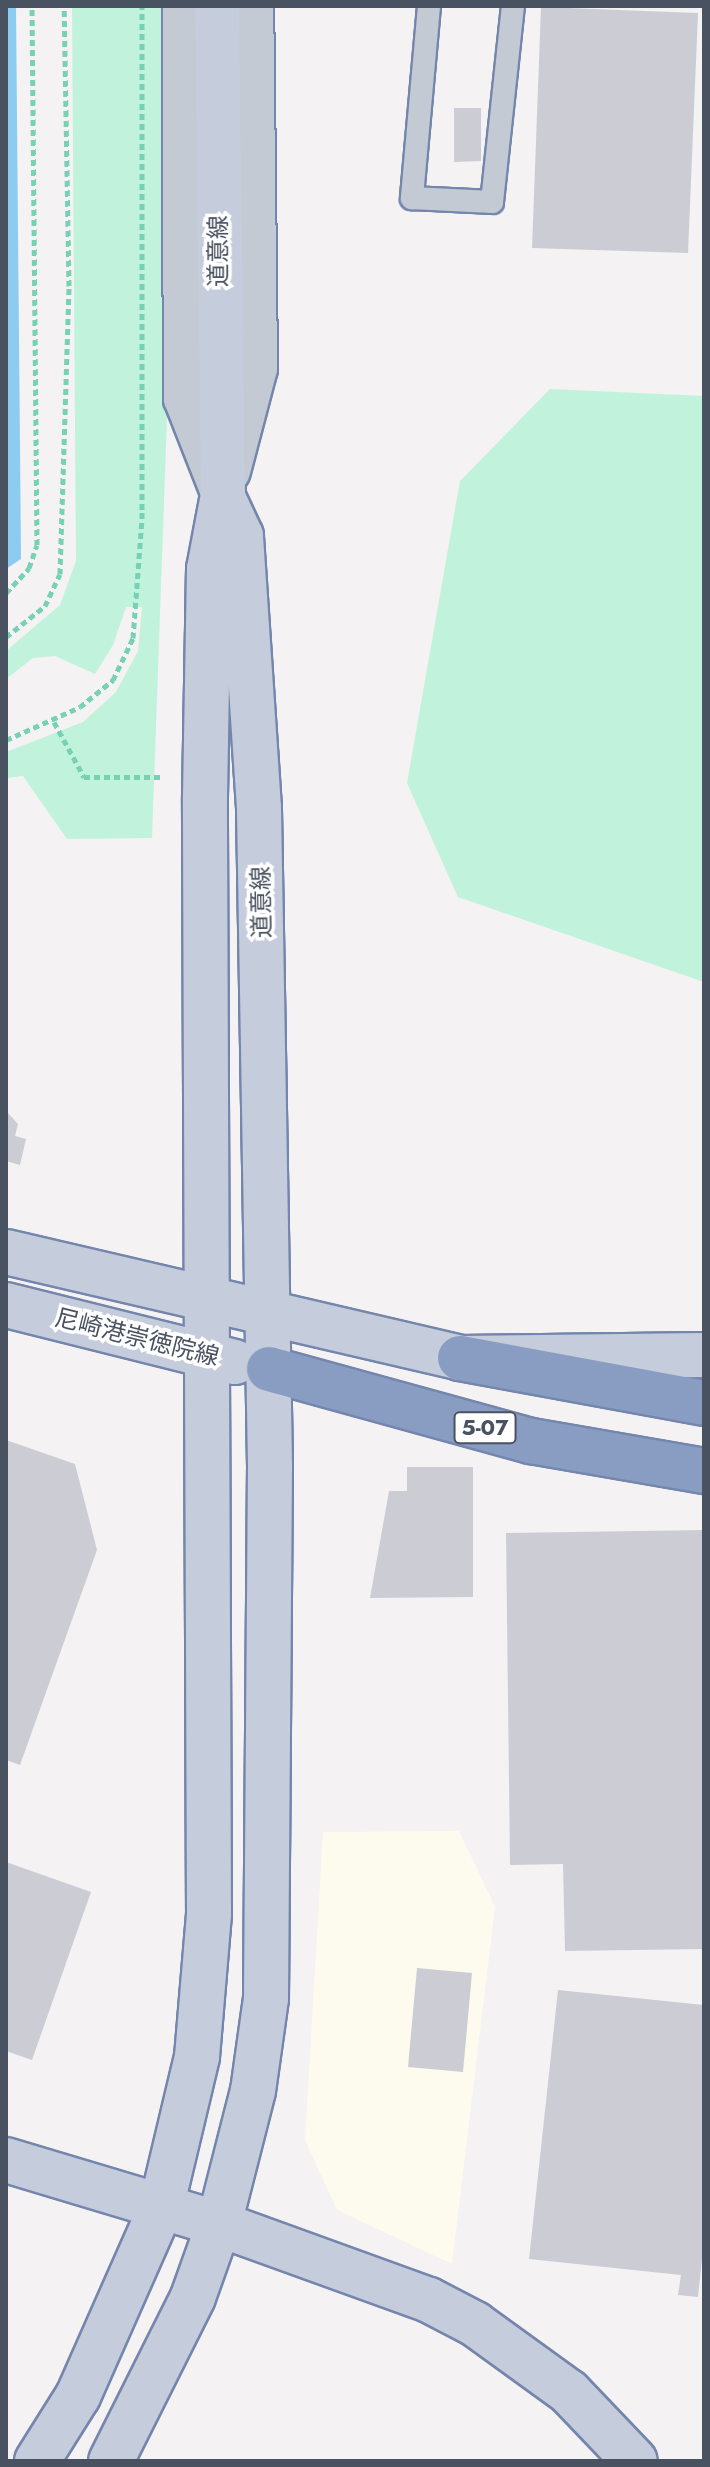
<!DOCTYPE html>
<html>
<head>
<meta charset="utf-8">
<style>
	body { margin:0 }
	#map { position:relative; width:710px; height:2467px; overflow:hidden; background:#f4f2f2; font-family:Jost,"Noto Sans JP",sans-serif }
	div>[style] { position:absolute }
	.commercial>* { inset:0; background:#fdfbed }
	.green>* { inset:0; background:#c1f2db }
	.water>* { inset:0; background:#8dccf0 }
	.building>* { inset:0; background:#cccdd4 }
	.path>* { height:5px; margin-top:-2.5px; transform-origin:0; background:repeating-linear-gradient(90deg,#77d1b3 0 6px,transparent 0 10px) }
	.roads { filter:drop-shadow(2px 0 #7486ad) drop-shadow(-2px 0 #7486ad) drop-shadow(0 2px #7486ad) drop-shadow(0 -2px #7486ad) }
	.lane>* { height:22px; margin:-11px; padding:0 11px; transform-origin:11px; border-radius:11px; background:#c3cad4 }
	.street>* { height:42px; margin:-21px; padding:0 21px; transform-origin:21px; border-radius:21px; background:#c3cad4 }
	.secondary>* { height:44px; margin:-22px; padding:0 22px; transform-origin:22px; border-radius:22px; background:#c5ccdb }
	.highway>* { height:44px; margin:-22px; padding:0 22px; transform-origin:22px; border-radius:22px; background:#899cc1 }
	span { translate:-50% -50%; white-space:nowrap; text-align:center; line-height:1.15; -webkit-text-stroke:7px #fff; paint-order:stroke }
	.shield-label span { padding:2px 6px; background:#fff; border:2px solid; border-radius:6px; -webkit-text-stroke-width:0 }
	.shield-label { font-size:22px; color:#495261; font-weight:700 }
	.street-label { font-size:24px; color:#495261 }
	.frame { position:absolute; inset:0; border:8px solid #495261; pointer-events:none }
</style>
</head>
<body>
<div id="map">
	<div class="commercial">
		<div style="clip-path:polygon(459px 1831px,495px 1907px,452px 2264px,337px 2210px,305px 2140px,323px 1832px)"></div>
	</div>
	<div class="green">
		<div style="clip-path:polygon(72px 6px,168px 6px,168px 389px,152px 838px,67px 839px,23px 776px,6px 778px,6px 752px,83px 722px,116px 692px,138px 651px,142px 607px,126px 607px,113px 645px,95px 674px,55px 656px,33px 658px,6px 679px,6px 651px,60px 605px,76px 561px)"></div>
		<div style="clip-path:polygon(550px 389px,704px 396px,704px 982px,458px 897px,407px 783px,460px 481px)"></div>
	</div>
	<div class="water">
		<div style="clip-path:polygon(6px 6px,16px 6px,21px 559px,6px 569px)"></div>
	</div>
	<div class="building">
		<div style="clip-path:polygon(541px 7px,698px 13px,688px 253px,532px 248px)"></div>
		<div style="clip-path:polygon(454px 108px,481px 108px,481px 161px,454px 162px)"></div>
		<div style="clip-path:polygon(6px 1111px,18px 1124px,15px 1136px,26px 1139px,20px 1165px,6px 1161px)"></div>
		<div style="clip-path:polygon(6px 1440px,75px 1464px,97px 1550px,20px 1765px,6px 1760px)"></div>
		<div style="clip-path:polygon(407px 1467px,473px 1467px,473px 1597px,370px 1598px,389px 1491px,407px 1491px)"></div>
		<div style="clip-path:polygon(704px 1530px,704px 1949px,565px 1951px,563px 1864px,510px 1865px,506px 1533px)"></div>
		<div style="clip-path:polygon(6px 1862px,91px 1892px,32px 2060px,6px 2051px)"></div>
		<div style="clip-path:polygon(417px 1968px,472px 1973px,463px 2072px,408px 2067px)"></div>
		<div style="clip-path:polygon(558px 1990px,704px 2005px,704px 2240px,698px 2297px,678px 2295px,681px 2275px,529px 2259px)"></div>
	</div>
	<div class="path">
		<div style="left:6px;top:593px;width:34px;rotate:-47deg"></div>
		<div style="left:29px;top:568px;width:24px;rotate:-71deg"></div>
		<div style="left:37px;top:545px;width:539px;rotate:-90.53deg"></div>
		<div style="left:6px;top:637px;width:50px;rotate:-38.5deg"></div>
		<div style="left:45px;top:606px;width:35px;rotate:-65deg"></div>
		<div style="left:60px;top:574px;width:288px;rotate:-88.2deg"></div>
		<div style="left:69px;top:286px;width:280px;rotate:-91deg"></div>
		<div style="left:54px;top:722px;width:63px;rotate:61.4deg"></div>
		<div style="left:84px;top:777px;width:79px"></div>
		<div style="left:6px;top:740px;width:81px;rotate:-24deg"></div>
		<div style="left:80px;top:707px;width:43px;rotate:-39.3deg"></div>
		<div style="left:113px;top:680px;width:47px;rotate:-64.5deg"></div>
		<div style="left:133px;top:638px;width:119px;rotate:-85.7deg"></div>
		<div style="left:142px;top:519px;width:513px;rotate:-90deg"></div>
	</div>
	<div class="roads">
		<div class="lane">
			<div style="left:429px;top:6px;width:193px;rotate:95.1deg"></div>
			<div style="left:412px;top:198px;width:80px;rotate:2.9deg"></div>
			<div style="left:492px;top:202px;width:197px;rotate:-83.9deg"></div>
		</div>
		<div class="street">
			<div style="left:184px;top:6px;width:392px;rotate:89.9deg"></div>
			<div style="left:185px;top:398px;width:99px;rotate:68.6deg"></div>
			<div style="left:229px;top:471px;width:106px;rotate:-75.3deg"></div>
			<div style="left:256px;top:368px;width:362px;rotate:-90.6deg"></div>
		</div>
		<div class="secondary">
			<div style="left:6px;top:1252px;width:466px;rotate:13.1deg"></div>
			<div style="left:460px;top:1358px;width:244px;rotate:-0.7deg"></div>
			<div style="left:6px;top:1305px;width:236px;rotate:14deg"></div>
			<div style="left:6px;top:2160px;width:222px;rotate:16.7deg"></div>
			<div style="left:219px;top:2224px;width:223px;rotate:19.9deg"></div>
			<div style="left:429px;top:2300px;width:52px;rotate:27.6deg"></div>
			<div style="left:475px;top:2324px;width:116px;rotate:35.9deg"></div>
			<div style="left:569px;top:2392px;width:95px;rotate:46.3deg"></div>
			<div style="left:37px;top:2461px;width:77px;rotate:-57.8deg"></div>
			<div style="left:78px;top:2396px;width:206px;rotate:-66.2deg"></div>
			<div style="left:161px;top:2208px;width:155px;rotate:-76.6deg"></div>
			<div style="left:197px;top:2057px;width:144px;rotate:-85.2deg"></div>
			<div style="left:209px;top:1914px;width:1117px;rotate:-90.21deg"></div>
			<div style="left:205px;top:797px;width:228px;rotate:-89deg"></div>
			<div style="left:209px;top:569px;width:75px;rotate:-79.3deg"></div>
			<div style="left:223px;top:495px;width:489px;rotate:-90.7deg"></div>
			<div style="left:111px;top:2461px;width:183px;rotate:-63.4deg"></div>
			<div style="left:193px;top:2297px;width:77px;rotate:-70.4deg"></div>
			<div style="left:219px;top:2224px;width:137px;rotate:-75.7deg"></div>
			<div style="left:253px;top:2091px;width:94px;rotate:-82deg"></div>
			<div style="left:266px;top:1998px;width:532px;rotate:-89.57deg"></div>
			<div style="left:270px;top:1466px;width:658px;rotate:-90.96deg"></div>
			<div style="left:259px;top:808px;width:273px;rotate:-93.8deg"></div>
			<div style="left:241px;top:536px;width:38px;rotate:-115deg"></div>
		</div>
		<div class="highway">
			<div style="left:460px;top:1358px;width:248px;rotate:10.4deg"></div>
			<div style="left:269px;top:1369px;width:272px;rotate:15.4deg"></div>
			<div style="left:531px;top:1441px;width:176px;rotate:9.8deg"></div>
		</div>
	</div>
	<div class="shield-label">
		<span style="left:485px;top:1428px">5-07</span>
	</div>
	<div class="street-label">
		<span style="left:218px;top:251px;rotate:-90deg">道意線</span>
		<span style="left:261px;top:902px;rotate:-91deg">道意線</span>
		<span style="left:137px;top:1337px;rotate:14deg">尼崎港崇徳院線</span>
	</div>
	<div class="frame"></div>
</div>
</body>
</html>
